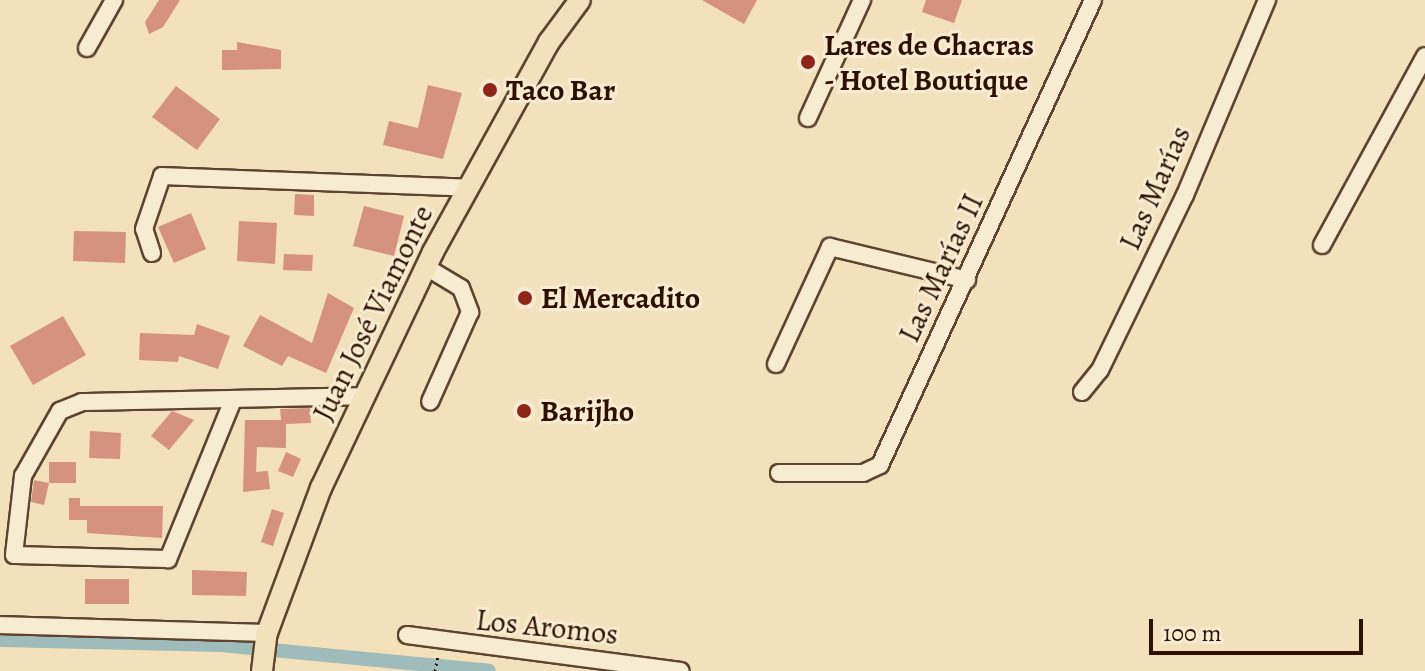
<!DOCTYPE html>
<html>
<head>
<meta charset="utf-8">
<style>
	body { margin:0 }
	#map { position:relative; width:1425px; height:671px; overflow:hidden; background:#f2e1ba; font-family:Alegreya,serif }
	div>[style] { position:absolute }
	.canal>* { height:14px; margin:-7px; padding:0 7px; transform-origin:7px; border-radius:7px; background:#9fbbba }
	.building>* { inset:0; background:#d4927f }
	.path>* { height:3px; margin-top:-1.5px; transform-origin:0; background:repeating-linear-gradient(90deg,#2d1002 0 2px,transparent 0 6px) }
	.roads { filter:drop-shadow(2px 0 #5e4430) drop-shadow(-2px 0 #5e4430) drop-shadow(0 2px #5e4430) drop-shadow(0 -2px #5e4430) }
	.minor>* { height:16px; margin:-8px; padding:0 8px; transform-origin:8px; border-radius:8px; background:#f7ecd2 }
	.major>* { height:20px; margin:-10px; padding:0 10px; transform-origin:10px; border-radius:10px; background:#f2e1ba }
	.dots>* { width:22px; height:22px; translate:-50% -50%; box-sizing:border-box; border:4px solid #f7ecd2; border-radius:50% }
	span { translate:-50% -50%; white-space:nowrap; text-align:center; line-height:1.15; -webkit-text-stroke:6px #f7ecd2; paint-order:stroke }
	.poi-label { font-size:30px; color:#2d1002; font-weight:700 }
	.left { translate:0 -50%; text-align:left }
	.street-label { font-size:30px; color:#2d1002 }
	.scale { position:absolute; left:1149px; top:619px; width:214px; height:36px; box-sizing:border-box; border:4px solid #2d1002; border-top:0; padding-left:10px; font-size:24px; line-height:28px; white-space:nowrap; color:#2d1002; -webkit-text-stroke:6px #f7ecd2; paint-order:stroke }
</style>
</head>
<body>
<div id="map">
	<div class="canal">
		<div style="left:0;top:640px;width:221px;rotate:1.3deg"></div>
		<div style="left:221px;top:645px;width:269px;rotate:5.5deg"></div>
	</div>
	<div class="building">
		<div style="clip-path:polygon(159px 0,180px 0,163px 27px,149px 34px,145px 22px)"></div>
		<div style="clip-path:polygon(702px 0,757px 0,744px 24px)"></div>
		<div style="clip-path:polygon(926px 0,962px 0,954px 23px,922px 12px)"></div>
		<div style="clip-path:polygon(237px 42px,281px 50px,281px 69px,222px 70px,222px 50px,237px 50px)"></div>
		<div style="clip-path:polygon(428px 85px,462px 93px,443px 159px,383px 145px,389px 121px,418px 128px)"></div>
		<div style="clip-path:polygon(176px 86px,220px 119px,197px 150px,152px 117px)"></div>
		<div style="clip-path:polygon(295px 194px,314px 195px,314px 216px,294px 215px)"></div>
		<div style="clip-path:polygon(364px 206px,404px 216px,394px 256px,353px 246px)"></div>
		<div style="clip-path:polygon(191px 213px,206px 249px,174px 263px,158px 227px)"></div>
		<div style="clip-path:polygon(239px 221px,277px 223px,275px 264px,237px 261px)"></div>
		<div style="clip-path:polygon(74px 231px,126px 232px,125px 263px,73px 261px)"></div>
		<div style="clip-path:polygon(284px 254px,313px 255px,312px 271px,283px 270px)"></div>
		<div style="clip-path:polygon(328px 293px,354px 308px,326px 373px,288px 356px,282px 366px,243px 346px,260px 315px,312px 343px)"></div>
		<div style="clip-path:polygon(63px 316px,86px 355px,33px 385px,10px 346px)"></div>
		<div style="clip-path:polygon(197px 324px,230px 336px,218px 369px,179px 356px,178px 362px,139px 360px,140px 333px,194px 335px)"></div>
		<div style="clip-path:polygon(310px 408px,311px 423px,286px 424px,286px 448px,257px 447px,256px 472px,268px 471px,270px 489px,243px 492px,245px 420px,281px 420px,280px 409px)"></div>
		<div style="clip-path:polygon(172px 411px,194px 420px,169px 450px,151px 436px)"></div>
		<div style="clip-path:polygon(90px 431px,121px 433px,120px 459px,89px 458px)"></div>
		<div style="clip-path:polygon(286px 452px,301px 459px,293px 477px,278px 471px)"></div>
		<div style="clip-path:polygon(49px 462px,76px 462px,76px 483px,49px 483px)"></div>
		<div style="clip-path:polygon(34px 480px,49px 483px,44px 505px,31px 502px)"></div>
		<div style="clip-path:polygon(69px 498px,80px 498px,80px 506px,163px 506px,162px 538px,87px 533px,87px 520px,69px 520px)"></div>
		<div style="clip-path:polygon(272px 509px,284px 513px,273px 546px,261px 542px)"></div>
		<div style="clip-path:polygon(192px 570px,247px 572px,246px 596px,192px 595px)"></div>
		<div style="clip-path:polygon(85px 579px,129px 579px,129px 604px,85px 604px)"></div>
	</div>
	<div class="path">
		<div style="left:435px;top:671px;width:16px;rotate:-79deg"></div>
	</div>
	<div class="roads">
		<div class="minor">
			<div style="left:87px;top:48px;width:55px;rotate:-60.6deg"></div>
			<div style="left:808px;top:118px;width:130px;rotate:-65.4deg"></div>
			<div style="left:1322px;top:245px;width:215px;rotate:-61.4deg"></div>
			<div style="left:152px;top:253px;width:25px;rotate:-108deg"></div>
			<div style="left:144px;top:229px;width:56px;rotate:-71.2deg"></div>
			<div style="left:162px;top:176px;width:306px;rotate:2.2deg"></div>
			<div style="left:426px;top:267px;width:41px;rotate:31deg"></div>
			<div style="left:461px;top:288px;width:26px;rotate:69deg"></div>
			<div style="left:470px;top:312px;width:98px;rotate:114deg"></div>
			<div style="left:776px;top:364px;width:129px;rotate:-65.2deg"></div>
			<div style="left:830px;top:247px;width:141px;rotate:13.5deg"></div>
			<div style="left:1082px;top:392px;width:28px;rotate:-51deg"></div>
			<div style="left:1100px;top:370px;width:195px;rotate:-64.1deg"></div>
			<div style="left:1185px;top:195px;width:212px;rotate:-67.2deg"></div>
			<div style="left:233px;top:400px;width:172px;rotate:112.2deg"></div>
			<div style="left:168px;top:559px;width:154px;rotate:-178.5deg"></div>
			<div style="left:14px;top:555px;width:80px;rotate:-83.5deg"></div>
			<div style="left:23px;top:476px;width:75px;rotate:-60.4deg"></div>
			<div style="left:60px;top:411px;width:24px;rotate:-22deg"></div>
			<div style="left:82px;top:402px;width:282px;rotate:-1.2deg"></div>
			<div style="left:779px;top:473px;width:84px"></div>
			<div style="left:863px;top:473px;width:19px;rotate:-25deg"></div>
			<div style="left:880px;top:465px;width:511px;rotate:-65.39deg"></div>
			<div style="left:0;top:625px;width:267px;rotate:1.7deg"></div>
			<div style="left:407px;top:635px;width:276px;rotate:7.5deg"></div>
		</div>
		<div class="major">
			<div style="left:262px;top:671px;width:38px;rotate:-83deg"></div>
			<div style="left:267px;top:633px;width:155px;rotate:-69.6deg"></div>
			<div style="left:321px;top:488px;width:261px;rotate:-64.6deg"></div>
			<div style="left:433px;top:252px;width:240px;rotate:-61.1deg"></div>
			<div style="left:549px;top:42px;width:52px;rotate:-53.6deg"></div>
		</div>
	</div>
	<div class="dots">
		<div style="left:808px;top:62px;background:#8f2418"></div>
		<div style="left:490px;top:90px;background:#8f2418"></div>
		<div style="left:525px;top:298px;background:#8f2418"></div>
		<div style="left:524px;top:411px;background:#8f2418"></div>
	</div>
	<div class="poi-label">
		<span class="left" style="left:824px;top:62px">Lares de Chacras<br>- Hotel Boutique</span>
		<span class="left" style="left:506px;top:90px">Taco Bar</span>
		<span class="left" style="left:541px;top:298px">El Mercadito</span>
		<span class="left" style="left:540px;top:411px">Barijho</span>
	</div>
	<div class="street-label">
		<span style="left:1155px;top:188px;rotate:-66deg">Las Marías</span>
		<span style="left:941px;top:268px;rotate:-65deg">Las Marías II</span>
		<span style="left:373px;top:313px;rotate:-64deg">Juan José Viamonte</span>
		<span style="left:547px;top:627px;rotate:6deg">Los Aromos</span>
	</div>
	<div class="scale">100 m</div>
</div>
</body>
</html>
